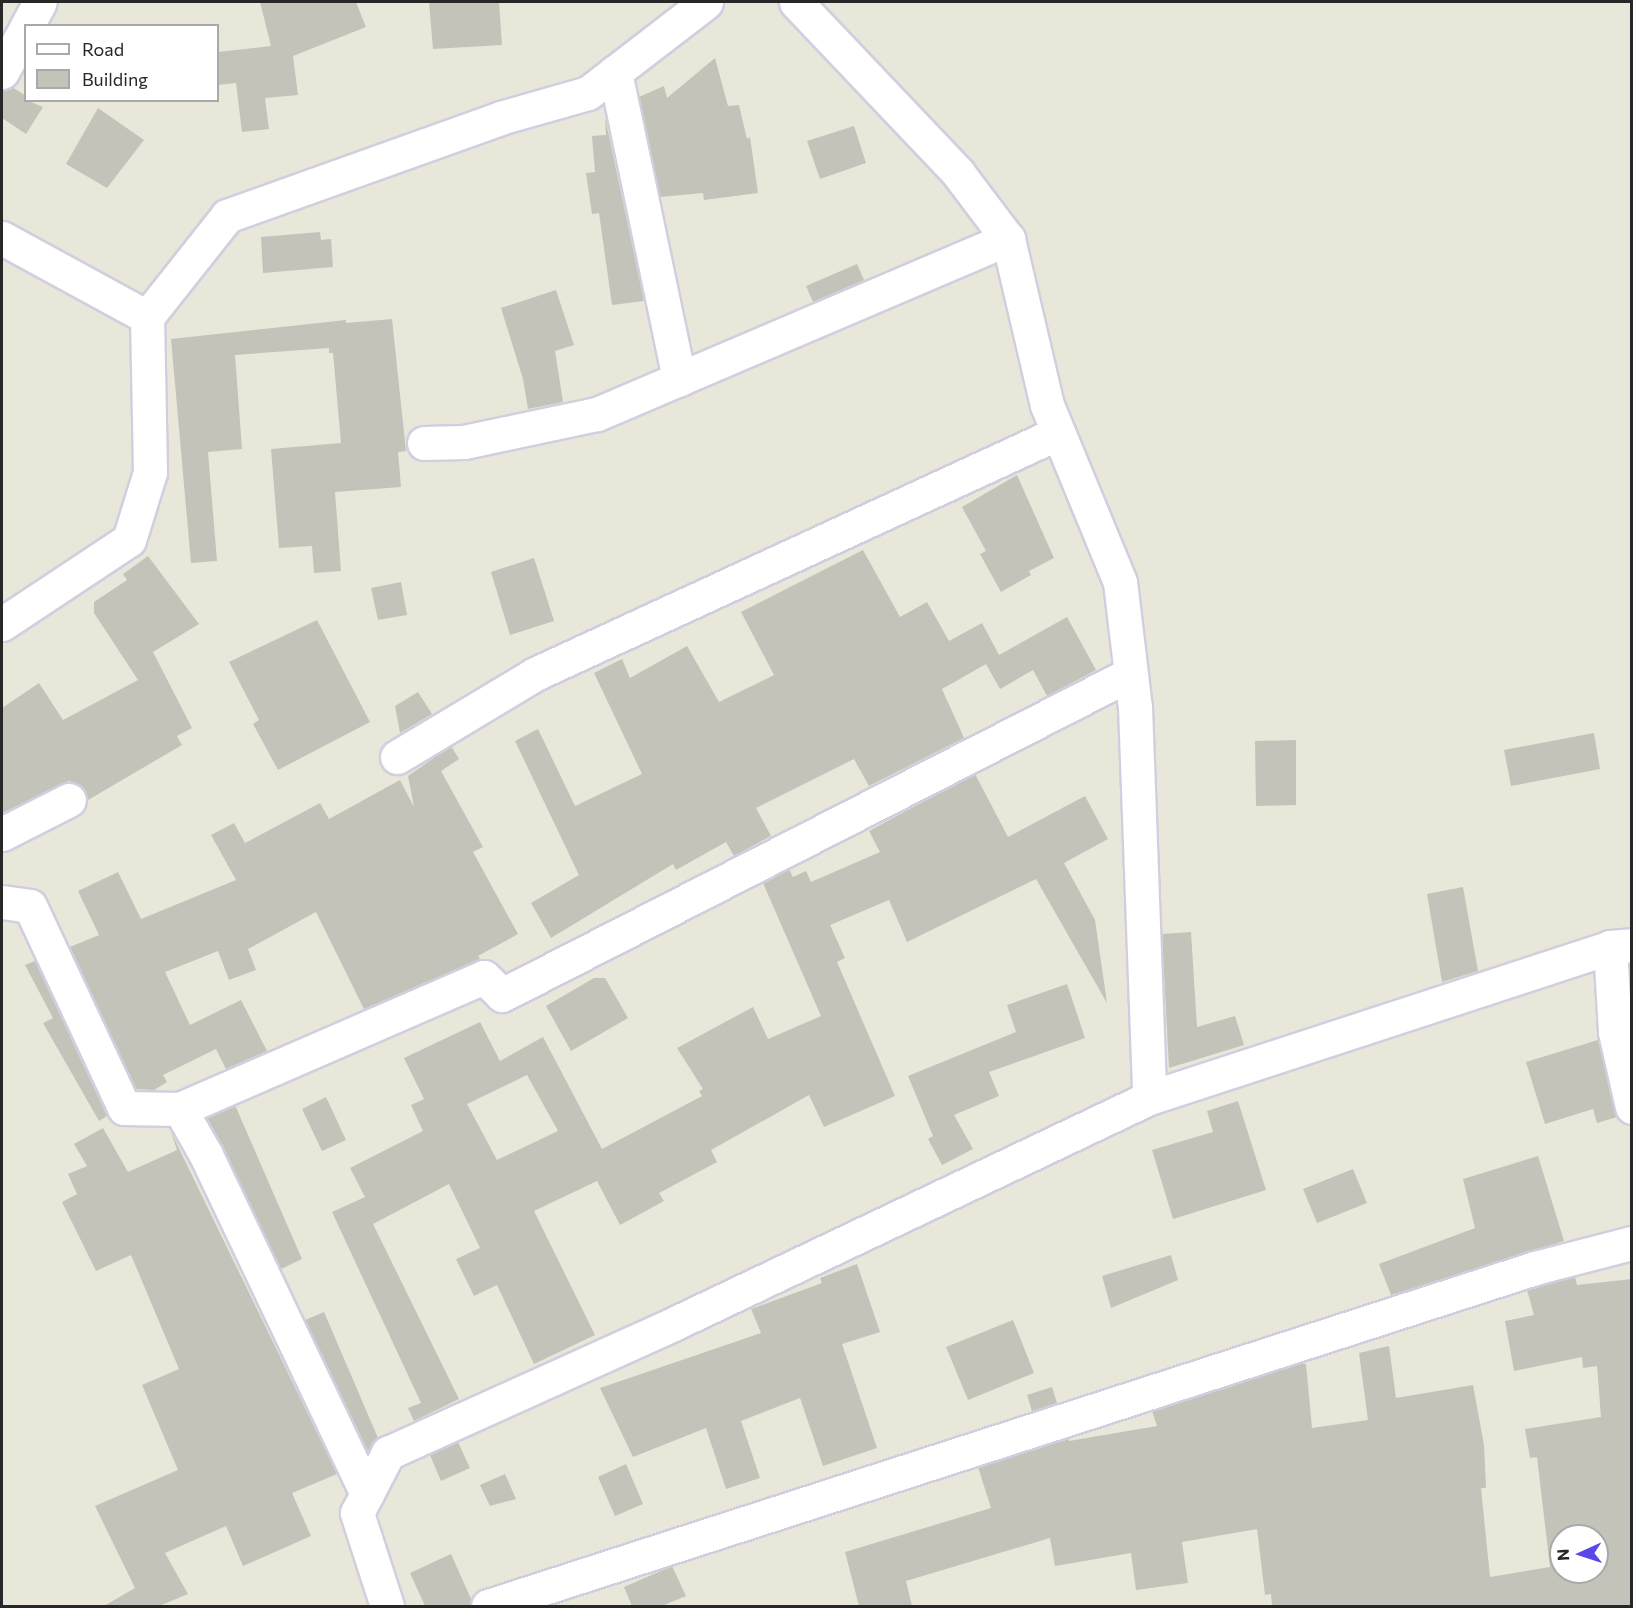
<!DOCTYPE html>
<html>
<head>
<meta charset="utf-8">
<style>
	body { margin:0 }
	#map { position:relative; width:1633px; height:1608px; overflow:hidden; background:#e9e7da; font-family:Commissioner,sans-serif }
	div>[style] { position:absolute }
	.building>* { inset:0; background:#c4c3ba }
	.roads { filter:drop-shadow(2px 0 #d1cfdf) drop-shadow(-2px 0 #d1cfdf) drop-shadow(0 2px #d1cfdf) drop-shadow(0 -2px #d1cfdf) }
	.minor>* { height:33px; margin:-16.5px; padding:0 16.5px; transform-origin:16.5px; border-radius:16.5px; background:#fff }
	span { translate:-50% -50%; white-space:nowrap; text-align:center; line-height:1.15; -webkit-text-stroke:4.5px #fff; paint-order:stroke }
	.frame { position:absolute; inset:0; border:3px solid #272727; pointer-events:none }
	.legend { position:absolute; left:24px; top:24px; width:195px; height:78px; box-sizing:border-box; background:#fff; border:2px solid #a9a9a9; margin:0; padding:8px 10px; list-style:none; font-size:18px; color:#272727 }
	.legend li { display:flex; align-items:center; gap:12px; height:30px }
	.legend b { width:30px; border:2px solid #a9a9a9 }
	.north { position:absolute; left:1549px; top:1524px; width:60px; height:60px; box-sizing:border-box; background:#fff; border:2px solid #a9a9a9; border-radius:50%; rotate:267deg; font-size:16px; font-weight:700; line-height:24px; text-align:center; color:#272727 }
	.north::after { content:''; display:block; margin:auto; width:21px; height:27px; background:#5c47e9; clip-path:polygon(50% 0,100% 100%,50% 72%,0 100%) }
</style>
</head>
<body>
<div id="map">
	<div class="building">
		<div style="clip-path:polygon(260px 2px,356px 2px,366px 27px,293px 56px,298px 95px,265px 98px,269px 129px,242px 132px,236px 83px,218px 85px,218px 52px,271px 46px)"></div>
		<div style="clip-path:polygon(429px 2px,499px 2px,502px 45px,433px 49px)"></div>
		<div style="clip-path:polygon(715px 58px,728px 106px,739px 105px,747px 139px,750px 137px,758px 193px,704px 200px,703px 193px,660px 197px,639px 97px,664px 86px,667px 98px)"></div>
		<div style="clip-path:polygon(12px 87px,26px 96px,26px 100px,43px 107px,26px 134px,2px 118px,2px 91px)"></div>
		<div style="clip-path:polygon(98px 108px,144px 140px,107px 188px,66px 164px)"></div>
		<div style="clip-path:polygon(605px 117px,644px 301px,612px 305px,599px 213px,592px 214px,586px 173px,595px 172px,592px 136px,606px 135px)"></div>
		<div style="clip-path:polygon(854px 126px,866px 163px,820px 179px,807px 141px)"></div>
		<div style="clip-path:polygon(320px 232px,321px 240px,331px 239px,333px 267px,263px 273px,261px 237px)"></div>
		<div style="clip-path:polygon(857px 264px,864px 280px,813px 302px,806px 286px)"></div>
		<div style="clip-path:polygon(556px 290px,574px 345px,555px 351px,563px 402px,528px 409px,523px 379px,501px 308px)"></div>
		<div style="clip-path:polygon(392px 319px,406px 451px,398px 452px,401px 487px,335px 492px,341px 571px,314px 573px,312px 546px,279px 548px,271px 449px,341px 443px,333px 353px,329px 353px,329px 348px,235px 355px,242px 449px,208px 452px,217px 561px,191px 563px,171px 339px,346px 320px,346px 323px)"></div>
		<div style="clip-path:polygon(1017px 475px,1054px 558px,1029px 571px,1031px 575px,1001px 592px,980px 554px,986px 551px,962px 507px)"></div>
		<div style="clip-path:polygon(863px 550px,900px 617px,927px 602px,949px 641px,982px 623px,999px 655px,1067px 617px,1096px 670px,1047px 696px,1033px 670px,1000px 689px,986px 664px,942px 689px,964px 738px,869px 786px,854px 759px,756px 808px,771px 836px,734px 856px,726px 842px,676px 870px,673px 864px,551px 938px,531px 903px,579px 875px,515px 741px,538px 729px,575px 806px,642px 774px,594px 673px,622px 659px,630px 678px,687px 646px,719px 702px,774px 675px,741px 612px)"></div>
		<div style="clip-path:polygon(148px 556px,199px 624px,153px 652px,192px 728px,177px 736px,182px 745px,88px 800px,80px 785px,69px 781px,2px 813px,2px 708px,39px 683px,63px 720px,138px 680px,94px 613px,94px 602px,127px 580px,123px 574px)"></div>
		<div style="clip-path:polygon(534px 558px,554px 621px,510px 635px,491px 572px)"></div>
		<div style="clip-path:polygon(401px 582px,407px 615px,378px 620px,371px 588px)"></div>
		<div style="clip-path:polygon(317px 620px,370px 722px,278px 770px,253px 724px,259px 720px,229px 662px)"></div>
		<div style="clip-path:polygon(418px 692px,432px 714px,400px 733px,395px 706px)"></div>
		<div style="clip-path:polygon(1594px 733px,1600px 769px,1511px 786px,1504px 750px)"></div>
		<div style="clip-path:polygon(1296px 740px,1296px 805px,1256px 806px,1255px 741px)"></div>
		<div style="clip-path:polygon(451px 746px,459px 759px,441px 771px,483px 847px,473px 852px,518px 934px,478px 956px,480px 959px,364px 1009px,316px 912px,248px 949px,256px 970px,229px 980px,218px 951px,165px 972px,190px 1025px,241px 1000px,267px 1051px,226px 1069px,216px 1049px,163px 1075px,167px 1082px,154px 1090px,136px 1089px,70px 947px,99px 935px,78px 891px,118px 872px,141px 919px,236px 880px,211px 835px,234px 823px,245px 843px,320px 803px,329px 819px,400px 780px,414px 807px,408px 776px)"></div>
		<div style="clip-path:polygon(evenodd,975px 774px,1008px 837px,1085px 796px,1108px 839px,1064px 863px,1095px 920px,1107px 1003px,1036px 879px,907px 942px,889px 900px,830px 925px,845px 958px,837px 962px,895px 1096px,824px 1127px,809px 1095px,711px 1150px,717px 1162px,659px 1193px,664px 1201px,620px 1225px,597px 1181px,534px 1211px,595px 1335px,534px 1364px,497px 1285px,474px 1296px,456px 1259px,480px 1248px,449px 1184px,373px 1224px,459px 1399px,414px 1421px,408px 1408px,421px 1403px,332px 1212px,365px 1197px,350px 1168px,423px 1131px,411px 1105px,424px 1099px,404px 1058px,480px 1022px,500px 1061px,543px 1037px,602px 1149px,702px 1096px,699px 1091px,703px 1089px,677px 1048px,753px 1007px,768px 1039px,821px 1016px,763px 883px,789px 869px,793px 877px,806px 871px,811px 882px,880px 852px,869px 831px,975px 774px,527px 1075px,558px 1131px,497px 1160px,467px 1104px,527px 1075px)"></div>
		<div style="clip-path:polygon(1463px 887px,1478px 971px,1442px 982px,1427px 894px)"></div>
		<div style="clip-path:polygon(1191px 932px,1197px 1027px,1235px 1016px,1244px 1045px,1169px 1068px,1162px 934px)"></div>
		<div style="clip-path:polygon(35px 961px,107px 1116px,99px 1121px,43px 1023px,53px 1018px,25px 965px)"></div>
		<div style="clip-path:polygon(594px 978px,605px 978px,628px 1018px,571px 1051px,546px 1006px)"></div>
		<div style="clip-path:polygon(1067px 984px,1085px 1038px,989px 1072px,999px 1096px,954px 1115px,973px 1149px,942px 1165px,928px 1139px,933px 1136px,908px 1076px,1016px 1032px,1007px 1005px)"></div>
		<div style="clip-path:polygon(1598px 1040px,1617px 1117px,1597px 1123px,1593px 1109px,1545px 1124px,1526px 1062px)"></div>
		<div style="clip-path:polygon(326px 1097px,346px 1140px,322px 1151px,302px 1109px)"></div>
		<div style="clip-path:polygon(1238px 1101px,1266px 1190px,1173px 1219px,1152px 1150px,1213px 1132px,1207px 1111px)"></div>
		<div style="clip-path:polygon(235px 1105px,302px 1259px,281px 1269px,207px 1118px)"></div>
		<div style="clip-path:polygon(103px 1128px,128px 1172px,177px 1150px,171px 1132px,337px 1474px,292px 1493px,311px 1536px,243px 1566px,226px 1526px,165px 1553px,188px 1594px,159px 1606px,104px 1606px,135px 1588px,95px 1506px,178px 1470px,142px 1385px,179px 1369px,131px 1255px,96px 1271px,62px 1202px,77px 1194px,68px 1174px,87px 1166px,74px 1144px)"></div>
		<div style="clip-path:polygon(1538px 1156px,1564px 1241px,1391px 1295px,1379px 1264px,1475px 1228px,1463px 1179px)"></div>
		<div style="clip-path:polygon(1353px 1169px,1367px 1203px,1317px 1223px,1303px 1189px)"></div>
		<div style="clip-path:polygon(1171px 1255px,1178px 1280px,1111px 1308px,1102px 1276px)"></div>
		<div style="clip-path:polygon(857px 1264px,880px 1332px,842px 1344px,877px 1448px,823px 1466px,800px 1398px,741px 1421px,760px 1478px,726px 1489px,706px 1428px,633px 1457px,600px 1388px,761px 1333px,751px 1309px,822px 1283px,820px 1278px)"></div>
		<div style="clip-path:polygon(evenodd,1575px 1277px,1577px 1285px,1632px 1279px,1632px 1606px,1272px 1606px,1271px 1594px,1265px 1595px,1257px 1529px,1182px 1542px,1188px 1583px,1136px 1590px,1131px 1553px,1055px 1566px,1050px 1538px,906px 1581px,912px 1606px,859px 1606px,845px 1552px,991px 1508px,978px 1467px,1068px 1438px,1069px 1441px,1157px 1426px,1152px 1411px,1300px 1363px,1306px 1364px,1312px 1428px,1368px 1420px,1359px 1353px,1389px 1346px,1396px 1398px,1473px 1385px,1484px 1445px,1486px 1488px,1481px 1488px,1490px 1577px,1550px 1567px,1537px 1457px,1530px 1458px,1525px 1429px,1601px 1417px,1597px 1366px,1583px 1368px,1582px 1357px,1514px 1371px,1505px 1321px,1534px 1315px,1527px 1290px,1575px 1277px,1561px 1536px,1597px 1536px,1597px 1572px,1561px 1572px,1561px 1536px)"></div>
		<div style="clip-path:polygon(324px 1312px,378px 1438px,368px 1451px,305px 1320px)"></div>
		<div style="clip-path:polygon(1013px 1320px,1034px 1373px,968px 1400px,946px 1347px)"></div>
		<div style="clip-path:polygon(1052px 1387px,1057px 1403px,1032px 1411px,1027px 1395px)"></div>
		<div style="clip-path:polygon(458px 1442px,470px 1468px,441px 1481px,430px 1455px)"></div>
		<div style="clip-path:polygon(626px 1464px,643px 1504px,615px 1516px,598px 1477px)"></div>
		<div style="clip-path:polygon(505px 1474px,516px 1499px,490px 1506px,480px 1485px)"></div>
		<div style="clip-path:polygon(451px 1554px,471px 1599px,470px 1606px,425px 1606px,410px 1573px)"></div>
		<div style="clip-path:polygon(672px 1566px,686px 1596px,662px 1606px,632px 1606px,624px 1587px)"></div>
	</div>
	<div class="roads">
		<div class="minor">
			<div style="left:796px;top:2px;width:236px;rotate:46.5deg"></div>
			<div style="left:958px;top:173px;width:83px;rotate:52.9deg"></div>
			<div style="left:1008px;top:239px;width:171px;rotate:76.8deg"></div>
			<div style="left:1047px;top:405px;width:191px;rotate:67.6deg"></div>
			<div style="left:1120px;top:582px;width:126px;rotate:83.2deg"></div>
			<div style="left:1135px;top:707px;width:391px;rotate:87.9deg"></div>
			<div style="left:27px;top:26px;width:27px;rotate:-62deg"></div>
			<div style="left:2px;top:72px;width:50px;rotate:-61.4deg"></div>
			<div style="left:615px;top:72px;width:314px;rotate:78.2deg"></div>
			<div style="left:2px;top:238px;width:165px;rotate:28.6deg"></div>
			<div style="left:424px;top:443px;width:40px;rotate:-1.4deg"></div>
			<div style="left:464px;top:442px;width:136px;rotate:-11.9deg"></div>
			<div style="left:597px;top:414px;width:447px;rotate:-23.1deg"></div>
			<div style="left:2px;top:624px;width:152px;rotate:-33.5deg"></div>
			<div style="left:129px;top:540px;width:71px;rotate:-72.8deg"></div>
			<div style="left:150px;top:472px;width:155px;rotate:-91.1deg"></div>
			<div style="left:147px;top:317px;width:129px;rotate:-51.6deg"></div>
			<div style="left:227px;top:216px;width:290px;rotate:-19.7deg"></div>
			<div style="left:500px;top:118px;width:91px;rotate:-15.9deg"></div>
			<div style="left:588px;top:93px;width:149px;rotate:-37.6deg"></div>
			<div style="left:397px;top:757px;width:161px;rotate:-31deg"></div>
			<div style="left:535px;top:674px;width:576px;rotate:-24.74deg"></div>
			<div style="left:2px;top:834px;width:75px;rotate:-26.9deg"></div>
			<div style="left:2px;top:902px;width:28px;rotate:8deg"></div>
			<div style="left:30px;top:906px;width:223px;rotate:65deg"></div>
			<div style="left:124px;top:1108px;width:56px;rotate:1deg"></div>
			<div style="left:180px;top:1109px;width:53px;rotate:60.5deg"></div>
			<div style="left:206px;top:1155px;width:375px;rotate:64.6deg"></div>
			<div style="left:1610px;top:947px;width:85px;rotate:86.6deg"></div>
			<div style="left:1615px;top:1032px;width:77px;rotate:77.2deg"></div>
			<div style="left:180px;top:1109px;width:331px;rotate:-23.5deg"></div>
			<div style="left:484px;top:977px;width:25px;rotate:45deg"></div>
			<div style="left:502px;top:995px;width:705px;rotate:-27.07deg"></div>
			<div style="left:387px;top:1606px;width:98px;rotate:-107.9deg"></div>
			<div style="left:357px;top:1513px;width:68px;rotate:-62.7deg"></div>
			<div style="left:388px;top:1453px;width:306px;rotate:-24.3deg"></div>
			<div style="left:667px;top:1327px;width:534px;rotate:-25.41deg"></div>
			<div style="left:1149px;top:1098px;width:485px;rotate:-18.1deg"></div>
			<div style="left:1610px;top:947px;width:22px;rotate:-5deg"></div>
			<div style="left:488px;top:1606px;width:1100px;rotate:-17.89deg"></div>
			<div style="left:1535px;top:1268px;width:100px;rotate:-14.5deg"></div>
		</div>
	</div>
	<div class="frame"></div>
	<ul class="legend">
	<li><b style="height:8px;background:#fff"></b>Road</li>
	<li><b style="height:16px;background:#c4c3ba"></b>Building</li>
	</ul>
	<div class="north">N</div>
</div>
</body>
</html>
